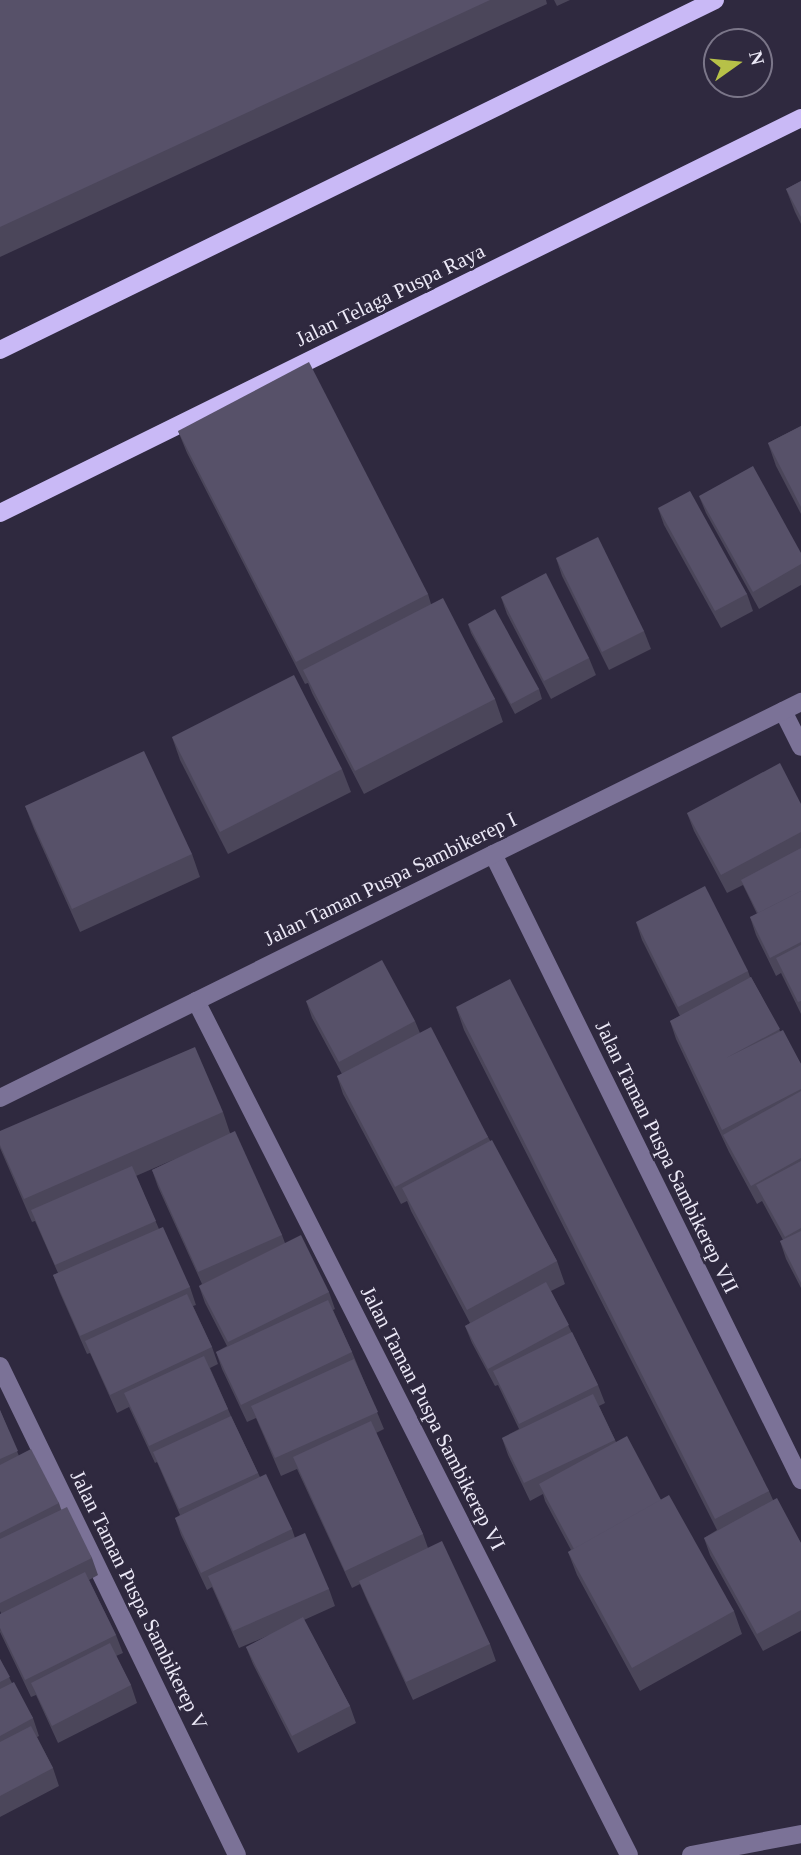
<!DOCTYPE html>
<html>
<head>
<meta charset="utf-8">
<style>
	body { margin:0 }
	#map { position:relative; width:801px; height:1855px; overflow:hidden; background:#2f293f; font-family:Georgia,serif }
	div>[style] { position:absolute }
	.minor>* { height:18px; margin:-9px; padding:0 9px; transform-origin:9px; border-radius:9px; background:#7b7297 }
	.major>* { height:18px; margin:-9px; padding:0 9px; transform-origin:9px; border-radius:9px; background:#c9b9f6 }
	.wall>* { inset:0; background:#4b465a }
	.building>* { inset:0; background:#575169 }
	span { translate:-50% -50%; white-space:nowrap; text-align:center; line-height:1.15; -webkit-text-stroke:5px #2f293f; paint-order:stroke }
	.street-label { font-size:21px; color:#ece9f7 }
	.north { position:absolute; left:703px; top:28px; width:70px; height:70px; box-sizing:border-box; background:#2f293f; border:2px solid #7b7689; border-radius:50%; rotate:75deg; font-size:19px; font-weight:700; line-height:28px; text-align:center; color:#ece9f7 }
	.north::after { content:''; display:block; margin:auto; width:24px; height:32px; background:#b7c148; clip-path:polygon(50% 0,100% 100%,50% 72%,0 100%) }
</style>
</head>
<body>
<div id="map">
	<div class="minor">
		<div style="left:783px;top:711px;width:40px;rotate:63.4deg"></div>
		<div style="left:493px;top:854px;width:698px;rotate:63.8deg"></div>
		<div style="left:196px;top:1001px;width:957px;rotate:63.11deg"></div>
		<div style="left:0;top:1098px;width:894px;rotate:-26.31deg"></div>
		<div style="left:0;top:1366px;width:543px;rotate:64.14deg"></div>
		<div style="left:691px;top:1855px;width:112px;rotate:-10.8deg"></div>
	</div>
	<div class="major">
		<div style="left:0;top:350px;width:796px;rotate:-26.08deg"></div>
		<div style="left:0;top:513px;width:893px;rotate:-26.25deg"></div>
	</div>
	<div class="wall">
		<div style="clip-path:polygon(0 0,546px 0,547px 4px,0 257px)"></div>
		<div style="clip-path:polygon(554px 0,570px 0,557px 6px)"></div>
		<div style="clip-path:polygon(801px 181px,801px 224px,795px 212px,786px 189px)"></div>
		<div style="clip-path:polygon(801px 426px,801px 514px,776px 466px,768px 443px)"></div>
		<div style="clip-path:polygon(178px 431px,428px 594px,431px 604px,495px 699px,503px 722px,364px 794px,312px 693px,308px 683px,305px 684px,187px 453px)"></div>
		<div style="clip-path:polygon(699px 496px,801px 553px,801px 585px,759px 609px,706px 513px)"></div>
		<div style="clip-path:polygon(658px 508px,747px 594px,753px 611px,721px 628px,664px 525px)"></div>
		<div style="clip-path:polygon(556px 558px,644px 631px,651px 649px,609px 670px,562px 576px)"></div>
		<div style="clip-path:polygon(501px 597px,589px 658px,596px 675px,551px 699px,507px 614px)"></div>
		<div style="clip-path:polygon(468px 624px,539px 689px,542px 699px,515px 714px,471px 633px)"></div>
		<div style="clip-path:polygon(172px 737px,342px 769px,351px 792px,228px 854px,180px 760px)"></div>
		<div style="clip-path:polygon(801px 804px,801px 1014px,781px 973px,776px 976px,756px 935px,750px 917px,757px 914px,743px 885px,727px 893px,694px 831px,687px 813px)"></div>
		<div style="clip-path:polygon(25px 806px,192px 854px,200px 877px,80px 932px,34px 829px)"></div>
		<div style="clip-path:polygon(636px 922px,748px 971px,750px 977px,751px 977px,780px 1031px,801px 1064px,801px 1288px,786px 1259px,780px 1241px,783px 1240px,762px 1201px,757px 1204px,729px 1152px,676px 1039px,670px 1021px,680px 1016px,642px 940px)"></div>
		<div style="clip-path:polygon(306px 1001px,415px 1021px,420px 1033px,488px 1137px,557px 1261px,565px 1284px,551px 1291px,598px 1385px,605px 1403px,599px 1406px,616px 1442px,661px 1500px,734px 1611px,742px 1634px,640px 1691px,577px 1575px,568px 1552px,571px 1550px,545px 1501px,543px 1494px,530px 1501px,508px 1455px,502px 1438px,519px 1429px,498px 1385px,495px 1386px,472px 1343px,465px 1326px,470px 1323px,411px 1211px,407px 1201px,401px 1204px,343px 1094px,337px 1076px,342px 1074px,312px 1018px)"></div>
		<div style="clip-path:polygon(456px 1007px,769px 1491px,773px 1500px,801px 1543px,801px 1631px,763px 1651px,710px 1555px,704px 1538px,717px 1530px,464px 1030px)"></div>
		<div style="clip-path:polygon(223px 1112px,230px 1133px,282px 1235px,285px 1243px,329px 1292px,335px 1309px,333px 1310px,352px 1352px,384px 1429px,376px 1433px,423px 1534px,428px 1548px,490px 1644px,496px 1661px,413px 1700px,366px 1598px,360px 1584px,352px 1588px,297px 1469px,281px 1476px,256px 1418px,247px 1422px,222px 1369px,216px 1352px,227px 1346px,205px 1303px,199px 1286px,202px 1284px,158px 1187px,152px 1170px,175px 1159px,136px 1176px,159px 1229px,190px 1287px,196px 1305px,193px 1306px,212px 1347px,218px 1364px,210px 1368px,231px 1416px,260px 1477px,292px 1529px,295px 1538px,329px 1589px,335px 1606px,304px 1620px,350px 1706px,356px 1723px,298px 1753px,253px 1664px,246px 1647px,272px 1634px,239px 1648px,212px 1587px,207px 1590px,181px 1535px,175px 1518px,180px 1515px,157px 1462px,155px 1463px,129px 1407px,117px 1413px,90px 1353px,87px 1354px,60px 1293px,53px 1275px,58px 1273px,35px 1221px,32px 1222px,0 1148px,0 1131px)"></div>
		<div style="clip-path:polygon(0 1410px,19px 1456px,59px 1503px,61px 1509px,92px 1558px,98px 1575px,89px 1580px,116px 1635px,123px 1653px,116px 1656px,131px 1685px,137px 1703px,58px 1743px,36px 1695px,31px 1697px,0 1632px,1px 1613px,0 1611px)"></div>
		<div style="clip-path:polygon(0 1659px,12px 1683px,33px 1718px,39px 1736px,37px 1737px,53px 1768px,59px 1786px,0 1817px)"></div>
	</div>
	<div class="building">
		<div style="clip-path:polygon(0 0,490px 0,0 227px)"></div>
		<div style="clip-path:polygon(801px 181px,801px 217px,786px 189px)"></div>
		<div style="clip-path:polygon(309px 362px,428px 594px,296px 662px,178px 431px)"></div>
		<div style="clip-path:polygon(801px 426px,801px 507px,768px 443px)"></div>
		<div style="clip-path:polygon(753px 466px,801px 553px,801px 564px,753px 592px,699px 496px)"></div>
		<div style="clip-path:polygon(690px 491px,747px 594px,715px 611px,658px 508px)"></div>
		<div style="clip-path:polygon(598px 537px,644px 631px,602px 652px,556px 558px)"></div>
		<div style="clip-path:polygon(546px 573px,589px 658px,544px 681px,501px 597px)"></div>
		<div style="clip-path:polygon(443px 598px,495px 699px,355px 771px,303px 670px)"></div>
		<div style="clip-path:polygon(495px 609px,539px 689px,511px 704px,468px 624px)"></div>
		<div style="clip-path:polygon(294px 675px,342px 769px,220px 832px,172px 737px)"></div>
		<div style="clip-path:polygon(144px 751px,192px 854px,72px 909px,25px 806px)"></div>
		<div style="clip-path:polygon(780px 763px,801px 804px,801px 832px,721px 875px,687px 813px)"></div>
		<div style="clip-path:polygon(801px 848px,801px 891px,758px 913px,741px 880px)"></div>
		<div style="clip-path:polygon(705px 886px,748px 971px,678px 1007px,636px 922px)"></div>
		<div style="clip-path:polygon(801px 891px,801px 942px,770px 958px,750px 917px)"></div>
		<div style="clip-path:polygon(801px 945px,801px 1001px,798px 1002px,776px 958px)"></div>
		<div style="clip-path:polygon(382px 960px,415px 1021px,339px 1062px,306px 1001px)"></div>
		<div style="clip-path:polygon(751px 977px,780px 1029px,726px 1058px,783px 1030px,801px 1064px,801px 1089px,722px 1130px,670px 1021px)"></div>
		<div style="clip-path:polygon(510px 979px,769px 1491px,715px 1519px,456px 1007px)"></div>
		<div style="clip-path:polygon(431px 1027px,488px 1137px,395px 1187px,337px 1076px)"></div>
		<div style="clip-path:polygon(195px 1047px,223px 1112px,24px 1199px,0 1145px,0 1131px)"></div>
		<div style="clip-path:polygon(801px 1091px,801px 1158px,751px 1186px,723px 1135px)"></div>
		<div style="clip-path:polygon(235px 1131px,282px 1235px,198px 1272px,152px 1170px)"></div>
		<div style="clip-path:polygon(492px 1140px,557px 1261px,467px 1310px,402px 1188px)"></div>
		<div style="clip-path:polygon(801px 1161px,801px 1228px,785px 1237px,756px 1185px)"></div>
		<div style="clip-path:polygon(132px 1166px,156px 1221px,55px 1265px,31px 1210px)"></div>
		<div style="clip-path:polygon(163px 1227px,190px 1287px,80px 1336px,53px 1275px)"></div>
		<div style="clip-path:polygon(801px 1231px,801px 1283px,780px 1241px)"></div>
		<div style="clip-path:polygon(301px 1235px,329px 1292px,228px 1342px,199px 1286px)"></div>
		<div style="clip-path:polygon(546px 1282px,569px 1325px,488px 1369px,465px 1326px)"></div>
		<div style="clip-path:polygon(187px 1294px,212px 1347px,110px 1395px,85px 1341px)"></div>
		<div style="clip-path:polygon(328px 1300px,352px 1352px,241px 1405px,216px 1352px)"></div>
		<div style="clip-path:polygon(572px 1332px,598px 1385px,519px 1424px,493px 1371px)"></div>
		<div style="clip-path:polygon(204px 1356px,228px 1409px,149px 1446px,124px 1393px)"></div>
		<div style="clip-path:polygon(354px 1359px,378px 1412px,275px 1458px,251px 1406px)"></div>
		<div style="clip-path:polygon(593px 1394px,615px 1440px,524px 1483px,502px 1438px)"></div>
		<div style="clip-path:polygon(0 1410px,18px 1451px,0 1459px)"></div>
		<div style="clip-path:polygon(231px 1416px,258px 1473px,179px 1509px,153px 1452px)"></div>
		<div style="clip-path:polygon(371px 1421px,423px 1534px,345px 1571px,293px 1457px)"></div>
		<div style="clip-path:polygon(627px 1436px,661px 1500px,574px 1549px,539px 1484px)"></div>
		<div style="clip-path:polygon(31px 1449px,59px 1503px,0 1533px,0 1465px)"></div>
		<div style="clip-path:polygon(266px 1474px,292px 1529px,201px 1573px,175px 1518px)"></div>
		<div style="clip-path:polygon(669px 1495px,734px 1611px,632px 1668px,568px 1552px)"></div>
		<div style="clip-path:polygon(777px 1498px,801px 1543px,801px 1610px,757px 1634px,704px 1538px)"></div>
		<div style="clip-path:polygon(67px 1507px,92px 1558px,0 1603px,0 1539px)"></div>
		<div style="clip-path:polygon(305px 1533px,329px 1589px,233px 1631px,208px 1576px)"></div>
		<div style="clip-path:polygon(442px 1541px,490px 1644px,406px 1682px,359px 1581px)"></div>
		<div style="clip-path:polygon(85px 1572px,116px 1635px,25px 1680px,0 1628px,0 1614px)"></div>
		<div style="clip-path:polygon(303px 1617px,350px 1706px,292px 1736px,246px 1647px)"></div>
		<div style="clip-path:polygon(110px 1643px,131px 1685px,52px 1726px,31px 1683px)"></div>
		<div style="clip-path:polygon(0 1659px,10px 1677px,0 1682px)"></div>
		<div style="clip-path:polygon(14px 1682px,33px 1718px,0 1736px,0 1689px)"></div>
		<div style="clip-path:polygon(31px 1726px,53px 1768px,0 1796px,0 1742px)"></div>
	</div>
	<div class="street-label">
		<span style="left:390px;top:295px;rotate:-26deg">Jalan Telaga Puspa Raya</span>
		<span style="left:390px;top:879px;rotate:-26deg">Jalan Taman Puspa Sambikerep I</span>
		<span style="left:667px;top:1157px;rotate:64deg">Jalan Taman Puspa Sambikerep VII</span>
		<span style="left:433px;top:1418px;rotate:63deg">Jalan Taman Puspa Sambikerep VI</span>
		<span style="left:139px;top:1600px;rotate:64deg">Jalan Taman Puspa Sambikerep V</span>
	</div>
	<div class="north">N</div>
</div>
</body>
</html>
